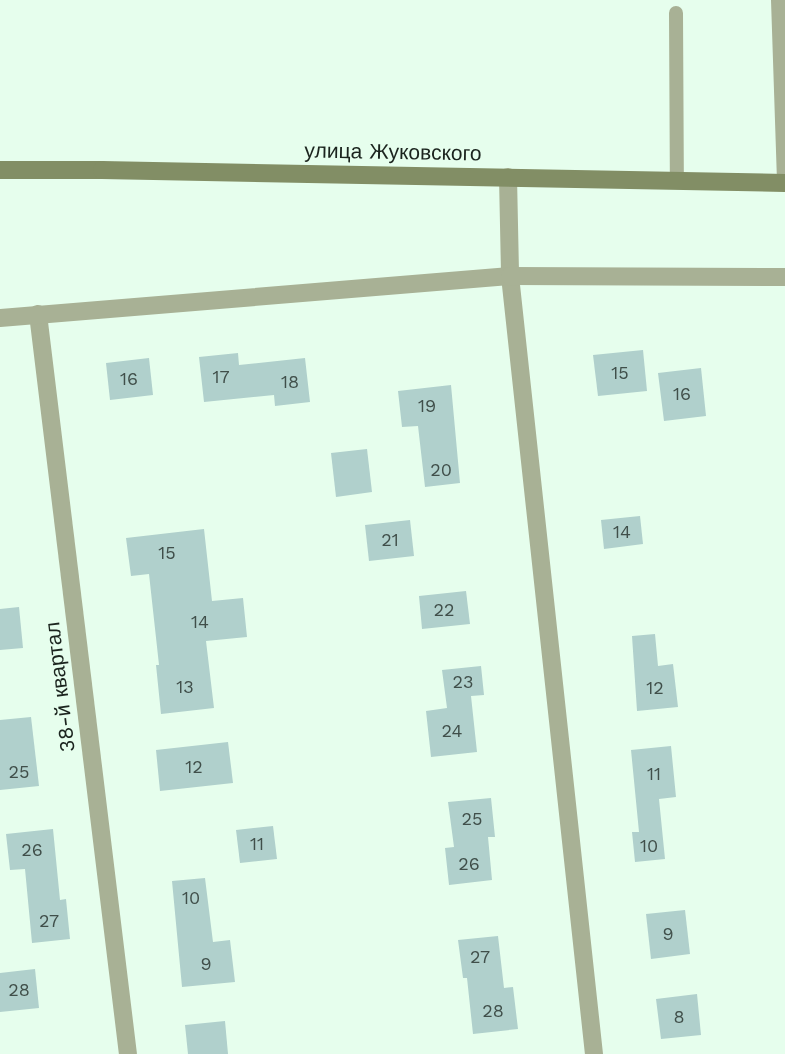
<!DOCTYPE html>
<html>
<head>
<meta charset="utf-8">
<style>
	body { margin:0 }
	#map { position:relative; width:785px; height:1054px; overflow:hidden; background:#e6feed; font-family:"Work Sans",sans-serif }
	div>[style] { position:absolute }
	.building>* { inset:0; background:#b0d0cc }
	.lane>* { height:14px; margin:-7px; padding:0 7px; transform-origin:7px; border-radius:7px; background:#a8b195 }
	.street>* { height:18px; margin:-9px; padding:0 9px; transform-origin:9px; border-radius:9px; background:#a8b195 }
	.secondary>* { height:18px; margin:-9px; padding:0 9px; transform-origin:9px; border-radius:9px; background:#828e65 }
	span { translate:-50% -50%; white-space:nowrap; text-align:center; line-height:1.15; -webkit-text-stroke:4.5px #e6feed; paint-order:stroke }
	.number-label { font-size:18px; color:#404f4a }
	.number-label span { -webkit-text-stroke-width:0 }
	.street-label { font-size:21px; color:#1b241e }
</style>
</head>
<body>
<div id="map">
	<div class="building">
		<div style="clip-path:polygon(643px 350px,647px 391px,598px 396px,593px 355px)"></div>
		<div style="clip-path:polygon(238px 353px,239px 365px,305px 358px,310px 402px,275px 406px,274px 395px,204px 402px,199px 357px)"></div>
		<div style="clip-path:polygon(149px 358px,153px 395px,110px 400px,106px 363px)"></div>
		<div style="clip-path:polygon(701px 368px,706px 416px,664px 421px,658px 373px)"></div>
		<div style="clip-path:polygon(451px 385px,460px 483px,425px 487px,418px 426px,402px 427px,398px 391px)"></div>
		<div style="clip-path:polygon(367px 449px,372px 492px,336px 497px,331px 453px)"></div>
		<div style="clip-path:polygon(640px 516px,643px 544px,604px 549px,601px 520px)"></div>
		<div style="clip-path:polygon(410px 520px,414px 556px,369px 561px,365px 525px)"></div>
		<div style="clip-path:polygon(204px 529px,212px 601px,243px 598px,247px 637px,206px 641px,214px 708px,161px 714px,156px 665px,159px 665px,149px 574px,131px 576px,126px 538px)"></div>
		<div style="clip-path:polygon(466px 591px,470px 624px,422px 629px,419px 596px)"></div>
		<div style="clip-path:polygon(19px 607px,23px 648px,0 650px,0 609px)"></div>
		<div style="clip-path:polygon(655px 634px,658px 666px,673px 664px,678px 707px,637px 711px,632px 636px)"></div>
		<div style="clip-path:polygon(481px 666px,484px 695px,471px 696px,477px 752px,431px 757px,426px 711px,447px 708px,442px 670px)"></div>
		<div style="clip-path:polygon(31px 717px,39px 786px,0 790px,0 720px)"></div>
		<div style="clip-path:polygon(228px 742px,233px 783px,160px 791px,156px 750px)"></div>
		<div style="clip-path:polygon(671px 746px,676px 797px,659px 799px,665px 859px,635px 862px,632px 832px,639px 832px,631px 750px)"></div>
		<div style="clip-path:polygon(491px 798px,495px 837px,488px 837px,492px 880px,449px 885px,445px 848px,454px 847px,448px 802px)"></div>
		<div style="clip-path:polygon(273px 826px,277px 859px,240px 863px,236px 830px)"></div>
		<div style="clip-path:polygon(53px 829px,60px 900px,66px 899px,70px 939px,32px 943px,25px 869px,10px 870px,6px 834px)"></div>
		<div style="clip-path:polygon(205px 878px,213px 942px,230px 940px,235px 982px,182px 987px,172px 881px)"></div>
		<div style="clip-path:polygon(685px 910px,690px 954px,651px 959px,646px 914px)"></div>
		<div style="clip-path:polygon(498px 936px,504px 988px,513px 987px,518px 1029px,473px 1034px,467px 978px,463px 978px,458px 940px)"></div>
		<div style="clip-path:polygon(35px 969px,39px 1008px,0 1012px,0 973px)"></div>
		<div style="clip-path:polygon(697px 994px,701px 1035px,661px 1039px,656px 999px)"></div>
		<div style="clip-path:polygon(225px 1021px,228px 1054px,188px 1054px,185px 1025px)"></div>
	</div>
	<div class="lane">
		<div style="left:778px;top:0;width:183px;rotate:88.1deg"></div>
		<div style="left:676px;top:13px;width:168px;rotate:89.7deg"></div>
	</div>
	<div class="street">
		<div style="left:508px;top:177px;width:99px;rotate:88.8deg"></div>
		<div style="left:510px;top:276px;width:783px;rotate:83.84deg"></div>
		<div style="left:38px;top:314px;width:745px;rotate:83.07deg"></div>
		<div style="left:0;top:318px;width:512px;rotate:-4.71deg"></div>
		<div style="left:510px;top:276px;width:275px;rotate:0.2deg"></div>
	</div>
	<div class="secondary">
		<div style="left:0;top:170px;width:102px"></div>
		<div style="left:102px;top:170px;width:683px;rotate:1.09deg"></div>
	</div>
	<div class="number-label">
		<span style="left:620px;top:373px">15</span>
		<span style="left:221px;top:377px">17</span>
		<span style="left:129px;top:379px">16</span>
		<span style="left:290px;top:382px">18</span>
		<span style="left:682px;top:394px">16</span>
		<span style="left:427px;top:406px">19</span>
		<span style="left:441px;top:470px">20</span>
		<span style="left:622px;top:532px">14</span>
		<span style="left:390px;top:540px">21</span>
		<span style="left:167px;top:553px">15</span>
		<span style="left:444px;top:610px">22</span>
		<span style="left:200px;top:622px">14</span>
		<span style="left:463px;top:682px">23</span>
		<span style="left:185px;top:687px">13</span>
		<span style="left:655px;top:688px">12</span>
		<span style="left:452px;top:731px">24</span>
		<span style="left:194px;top:767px">12</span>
		<span style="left:19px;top:772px">25</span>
		<span style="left:654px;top:774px">11</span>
		<span style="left:472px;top:819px">25</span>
		<span style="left:257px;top:844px">11</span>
		<span style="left:649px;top:846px">10</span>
		<span style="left:32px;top:850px">26</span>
		<span style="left:469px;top:864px">26</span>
		<span style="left:191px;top:898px">10</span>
		<span style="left:49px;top:921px">27</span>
		<span style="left:668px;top:934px">9</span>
		<span style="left:480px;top:957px">27</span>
		<span style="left:206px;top:964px">9</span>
		<span style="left:19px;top:990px">28</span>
		<span style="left:493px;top:1011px">28</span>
		<span style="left:679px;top:1017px">8</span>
	</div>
	<div class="street-label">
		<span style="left:393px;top:152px;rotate:1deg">улица Жуковского</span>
		<span style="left:60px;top:687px;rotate:-97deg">38-й квартал</span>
	</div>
</div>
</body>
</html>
